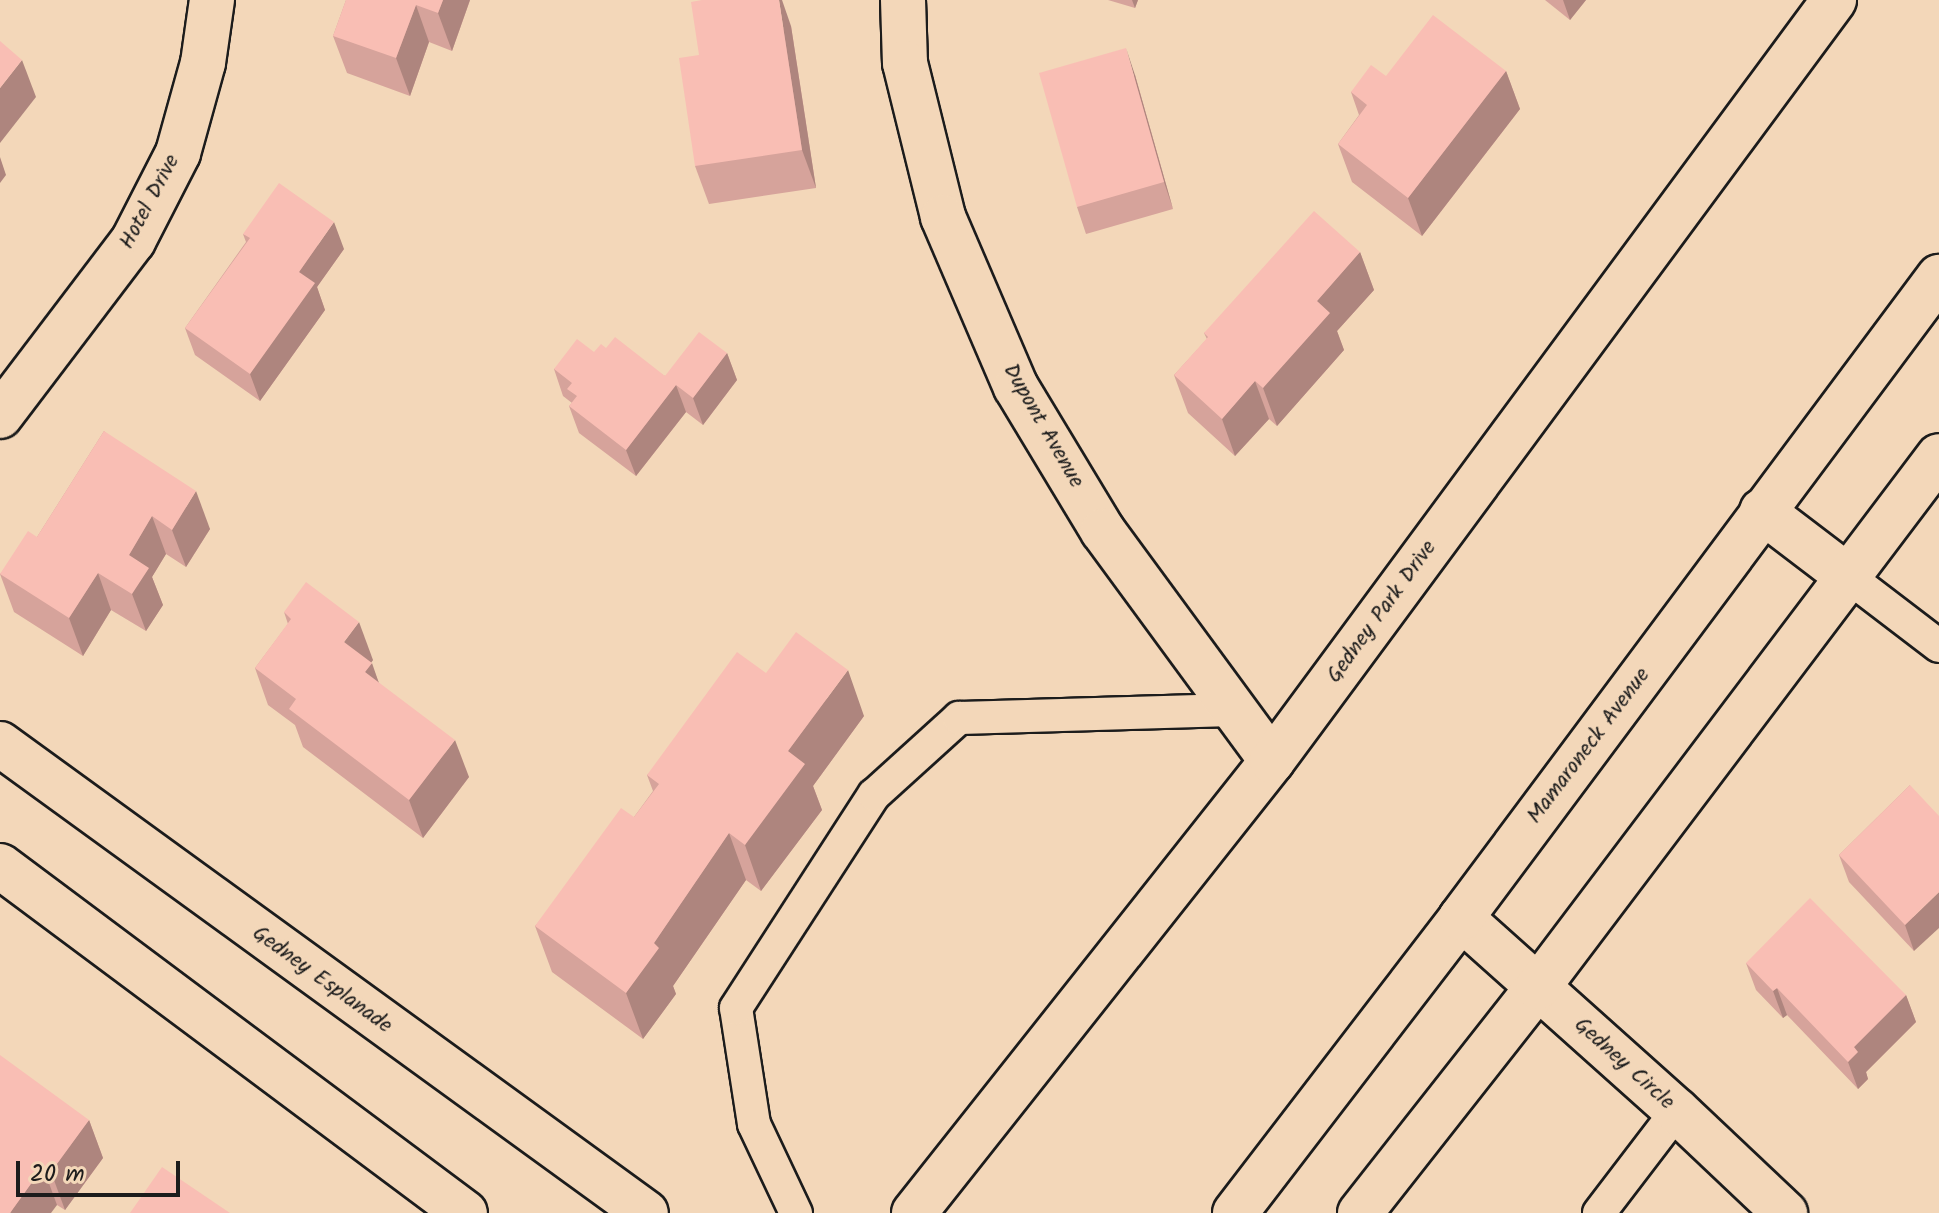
<!DOCTYPE html>
<html>
<head>
<meta charset="utf-8">
<style>
	body { margin:0 }
	#map { position:relative; width:1939px; height:1213px; overflow:hidden; background:#f3d7b9; font-family:Kalam,sans-serif }
	div>[style] { position:absolute }
	.roads { filter:drop-shadow(2px 0 #1c1c1c) drop-shadow(-2px 0 #1c1c1c) drop-shadow(0 2px #1c1c1c) drop-shadow(0 -2px #1c1c1c) }
	.lane>* { height:32px; margin:-16px; padding:0 16px; transform-origin:16px; border-radius:16px; background:#f3d7b9 }
	.street>* { height:44px; margin:-22px; padding:0 22px; transform-origin:22px; border-radius:22px; background:#f3d7b9 }
	.primary>* { height:44px; margin:-22px; padding:0 22px; transform-origin:22px; border-radius:22px; background:#f3d7b9 }
	.wall>* { inset:0; background:#d6a39b }
	.shaded-wall>* { inset:0; background:#ae857e }
	.building>* { inset:0; background:#f9beb4 }
	span { translate:-50% -50%; white-space:nowrap; text-align:center; line-height:1.15; -webkit-text-stroke:6px #f3d7b9; paint-order:stroke }
	.street-label { font-size:22px; color:#1c1c1c }
	.scale { position:absolute; left:16px; top:1161px; width:164px; height:36px; box-sizing:border-box; border:4px solid #1c1c1c; border-top:0; padding-left:10px; font-size:24px; line-height:28px; white-space:nowrap; color:#1c1c1c; -webkit-text-stroke:6px #f3d7b9; paint-order:stroke }
</style>
</head>
<body>
<div id="map">
	<div class="roads">
		<div class="lane">
			<div style="left:1846px;top:575px;width:117px;rotate:37.4deg"></div>
			<div style="left:796px;top:1213px;width:98px;rotate:-115.3deg"></div>
			<div style="left:754px;top:1124px;width:117px;rotate:-98.8deg"></div>
			<div style="left:736px;top:1008px;width:254px;rotate:-57.1deg"></div>
			<div style="left:874px;top:795px;width:115px;rotate:-42.2deg"></div>
			<div style="left:959px;top:718px;width:274px;rotate:-1.7deg"></div>
			<div style="left:1599px;top:1213px;width:128px;rotate:-52.6deg"></div>
		</div>
		<div class="street">
			<div style="left:903px;top:0;width:63px;rotate:88.2deg"></div>
			<div style="left:905px;top:63px;width:159px;rotate:76.1deg"></div>
			<div style="left:943px;top:217px;width:185px;rotate:66.8deg"></div>
			<div style="left:1016px;top:387px;width:168px;rotate:58.9deg"></div>
			<div style="left:1103px;top:531px;width:285px;rotate:53.7deg"></div>
			<div style="left:0;top:416px;width:220px;rotate:-52.8deg"></div>
			<div style="left:133px;top:241px;width:99px;rotate:-62.9deg"></div>
			<div style="left:178px;top:153px;width:93px;rotate:-74.5deg"></div>
			<div style="left:203px;top:63px;width:64px;rotate:-81.9deg"></div>
			<div style="left:1762px;top:511px;width:106px;rotate:37.3deg"></div>
			<div style="left:0;top:744px;width:798px;rotate:35.98deg"></div>
			<div style="left:0;top:866px;width:580px;rotate:36.73deg"></div>
			<div style="left:1461px;top:918px;width:290px;rotate:41.8deg"></div>
			<div style="left:1677px;top:1111px;width:149px;rotate:43.4deg"></div>
			<div style="left:914px;top:1213px;width:577px;rotate:-51.62deg"></div>
			<div style="left:1272px;top:761px;width:946px;rotate:-53.55deg"></div>
		</div>
		<div class="primary">
			<div style="left:1235px;top:1213px;width:372px;rotate:-52.5deg"></div>
			<div style="left:1461px;top:918px;width:800px;rotate:-53.29deg"></div>
			<div style="left:1360px;top:1213px;width:288px;rotate:-51.8deg"></div>
			<div style="left:1538px;top:987px;width:665px;rotate:-52.94deg"></div>
		</div>
	</div>
	<div class="wall">
		<div style="clip-path:polygon(346px 0,470px 0,452px 51px,429px 42px,410px 96px,347px 73px,333px 36px)"></div>
		<div style="clip-path:polygon(1108px 0,1138px 0,1135px 8px)"></div>
		<div style="clip-path:polygon(1545px 0,1586px 0,1570px 20px)"></div>
		<div style="clip-path:polygon(791px 26px,816px 188px,709px 204px,695px 166px,699px 55px)"></div>
		<div style="clip-path:polygon(1506px 71px,1520px 109px,1422px 236px,1352px 182px,1338px 144px,1359px 115px,1351px 92px,1386px 76px)"></div>
		<div style="clip-path:polygon(1135px 75px,1173px 209px,1086px 234px,1077px 207px)"></div>
		<div style="clip-path:polygon(243px 234px,344px 249px,317px 287px,325px 310px,260px 401px,195px 355px,185px 328px,246px 242px)"></div>
		<div style="clip-path:polygon(1360px 252px,1374px 290px,1337px 331px,1344px 350px,1277px 426px,1269px 419px,1235px 456px,1188px 413px,1174px 375px,1207px 339px,1204px 333px)"></div>
		<div style="clip-path:polygon(606px 348px,665px 376px,727px 353px,737px 380px,703px 425px,686px 412px,636px 476px,579px 433px,569px 406px,572px 403px,563px 396px,554px 369px)"></div>
		<div style="clip-path:polygon(104px 431px,210px 529px,186px 567px,166px 554px,152px 577px,163px 605px,146px 631px,111px 610px,83px 656px,14px 612px,0 574px,37px 537px)"></div>
		<div style="clip-path:polygon(284px 612px,373px 660px,371px 663px,379px 683px,469px 777px,423px 838px,303px 747px,295px 725px,268px 705px,255px 668px,288px 624px)"></div>
		<div style="clip-path:polygon(766px 673px,864px 716px,813px 786px,822px 810px,761px 891px,746px 880px,673px 986px,676px 994px,643px 1039px,552px 972px,535px 926px,634px 817px,653px 791px,647px 775px)"></div>
		<div style="clip-path:polygon(1910px 785px,1914px 951px,1849px 882px,1839px 855px)"></div>
		<div style="clip-path:polygon(1746px 963px,1906px 995px,1916px 1022px,1866px 1072px,1868px 1079px,1858px 1089px,1787px 1015px,1783px 1018px,1756px 990px)"></div>
		<div style="clip-path:polygon(89px 1120px,103px 1158px,65px 1210px,57px 1205px,0 1213px)"></div>
	</div>
	<div class="shaded-wall">
		<div style="clip-path:polygon(443px 0,470px 0,452px 51px,438px 13px)"></div>
		<div style="clip-path:polygon(779px 0,782px 0,791px 26px,816px 188px,802px 150px)"></div>
		<div style="clip-path:polygon(1132px 0,1138px 0,1135px 8px)"></div>
		<div style="clip-path:polygon(1563px 0,1586px 0,1570px 20px)"></div>
		<div style="clip-path:polygon(416px 5px,429px 42px,410px 96px,396px 58px)"></div>
		<div style="clip-path:polygon(1126px 48px,1135px 75px,1173px 209px,1164px 182px)"></div>
		<div style="clip-path:polygon(22px 60px,36px 97px,0 143px,0 88px)"></div>
		<div style="clip-path:polygon(1506px 71px,1520px 109px,1422px 236px,1408px 198px)"></div>
		<div style="clip-path:polygon(0 157px,6px 175px,0 183px)"></div>
		<div style="clip-path:polygon(334px 222px,344px 249px,317px 287px,325px 310px,260px 401px,250px 374px,299px 272px)"></div>
		<div style="clip-path:polygon(1360px 252px,1374px 290px,1337px 331px,1344px 350px,1277px 426px,1263px 388px,1317px 301px)"></div>
		<div style="clip-path:polygon(727px 353px,737px 380px,703px 425px,693px 398px)"></div>
		<div style="clip-path:polygon(1255px 381px,1269px 419px,1235px 456px,1222px 419px)"></div>
		<div style="clip-path:polygon(676px 385px,686px 412px,636px 476px,626px 450px)"></div>
		<div style="clip-path:polygon(196px 491px,210px 529px,186px 567px,172px 530px)"></div>
		<div style="clip-path:polygon(152px 516px,166px 554px,152px 577px,163px 605px,146px 631px,132px 594px,129px 555px)"></div>
		<div style="clip-path:polygon(98px 573px,111px 610px,83px 656px,69px 618px)"></div>
		<div style="clip-path:polygon(359px 622px,373px 660px,358px 680px,344px 642px)"></div>
		<div style="clip-path:polygon(372px 663px,385px 701px,365px 672px)"></div>
		<div style="clip-path:polygon(848px 670px,864px 716px,813px 786px,822px 810px,761px 891px,745px 845px,788px 751px)"></div>
		<div style="clip-path:polygon(455px 740px,469px 777px,423px 838px,409px 800px)"></div>
		<div style="clip-path:polygon(729px 833px,746px 880px,673px 986px,676px 994px,643px 1039px,626px 993px,654px 943px)"></div>
		<div style="clip-path:polygon(1939px 892px,1939px 928px,1914px 951px,1905px 925px)"></div>
		<div style="clip-path:polygon(1777px 988px,1787px 1015px,1783px 1018px,1773px 991px)"></div>
		<div style="clip-path:polygon(1906px 995px,1916px 1022px,1866px 1072px,1868px 1079px,1858px 1089px,1848px 1062px,1854px 1047px)"></div>
		<div style="clip-path:polygon(89px 1120px,103px 1158px,65px 1210px,51px 1172px)"></div>
		<div style="clip-path:polygon(43px 1167px,57px 1205px,51px 1213px,10px 1213px)"></div>
	</div>
	<div class="building">
		<div style="clip-path:polygon(346px 0,443px 0,438px 13px,416px 5px,396px 58px,333px 36px)"></div>
		<div style="clip-path:polygon(702px 0,779px 0,802px 150px,695px 166px,679px 58px,699px 55px,691px 2px)"></div>
		<div style="clip-path:polygon(1433px 15px,1506px 71px,1408px 198px,1338px 144px,1367px 105px,1351px 92px,1371px 65px,1386px 76px)"></div>
		<div style="clip-path:polygon(0 41px,22px 60px,0 88px)"></div>
		<div style="clip-path:polygon(1126px 48px,1164px 182px,1077px 207px,1039px 73px)"></div>
		<div style="clip-path:polygon(279px 183px,334px 222px,299px 272px,315px 283px,250px 374px,185px 328px,250px 238px,243px 234px)"></div>
		<div style="clip-path:polygon(1314px 211px,1360px 252px,1317px 301px,1330px 313px,1263px 388px,1255px 381px,1222px 419px,1174px 375px,1208px 337px,1204px 333px)"></div>
		<div style="clip-path:polygon(699px 332px,727px 353px,693px 398px,676px 385px,626px 450px,569px 406px,577px 396px,567px 389px,572px 383px,554px 369px,577px 339px,594px 352px,601px 344px,606px 348px,615px 337px,665px 376px)"></div>
		<div style="clip-path:polygon(104px 431px,196px 491px,172px 530px,152px 516px,129px 555px,149px 568px,132px 594px,98px 573px,69px 618px,0 574px,28px 531px,37px 537px)"></div>
		<div style="clip-path:polygon(306px 582px,359px 622px,344px 642px,372px 663px,365px 672px,455px 740px,409px 800px,289px 709px,296px 699px,255px 668px,291px 619px,284px 612px)"></div>
		<div style="clip-path:polygon(796px 632px,848px 670px,788px 751px,805px 764px,745px 845px,729px 833px,654px 943px,659px 948px,626px 993px,535px 926px,621px 808px,634px 817px,659px 784px,647px 775px,737px 652px,766px 673px)"></div>
		<div style="clip-path:polygon(1910px 785px,1939px 816px,1939px 892px,1905px 925px,1839px 855px)"></div>
		<div style="clip-path:polygon(1810px 898px,1906px 995px,1854px 1047px,1858px 1052px,1848px 1062px,1777px 988px,1773px 991px,1746px 963px)"></div>
		<div style="clip-path:polygon(0 1055px,89px 1120px,51px 1172px,43px 1167px,10px 1213px,0 1213px)"></div>
		<div style="clip-path:polygon(162px 1167px,230px 1213px,130px 1213px)"></div>
	</div>
	<div class="street-label">
		<span style="left:150px;top:202px;rotate:-62deg">Hotel Drive</span>
		<span style="left:1043px;top:426px;rotate:60deg">Dupont Avenue</span>
		<span style="left:1382px;top:612px;rotate:-54deg">Gedney Park Drive</span>
		<span style="left:1589px;top:746px;rotate:-53deg">Mamaroneck Avenue</span>
		<span style="left:322px;top:980px;rotate:36deg">Gedney Esplanade</span>
		<span style="left:1624px;top:1064px;rotate:42deg">Gedney Circle</span>
	</div>
	<div class="scale">20 m</div>
</div>
</body>
</html>
